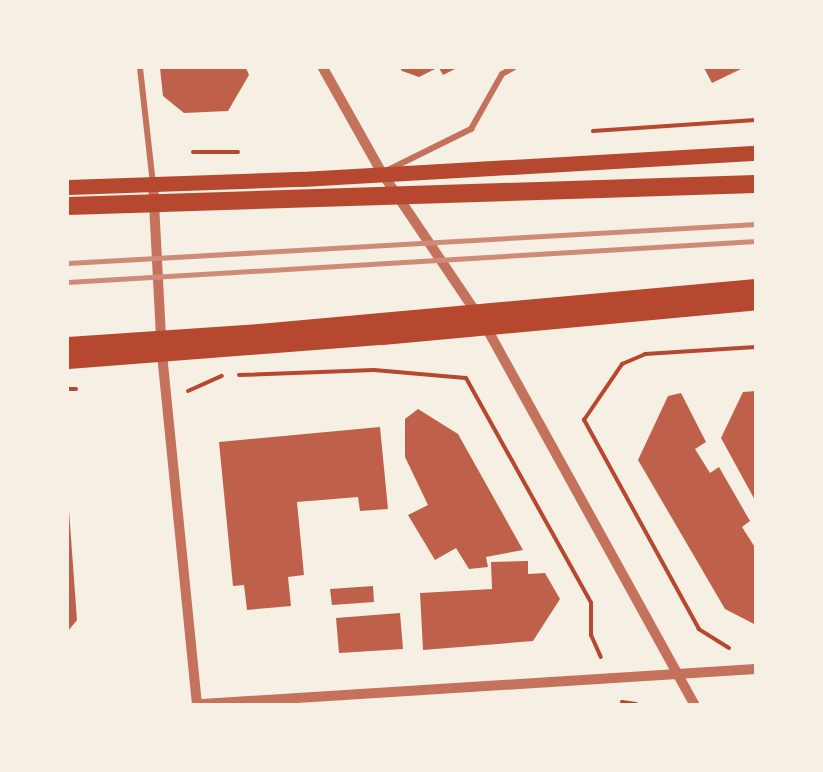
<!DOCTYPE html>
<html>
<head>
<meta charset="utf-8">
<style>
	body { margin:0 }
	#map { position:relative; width:823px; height:772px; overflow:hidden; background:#f6efe4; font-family:Ubuntu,sans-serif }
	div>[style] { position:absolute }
	.building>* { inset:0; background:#bf614a }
	.path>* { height:4px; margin:-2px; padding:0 2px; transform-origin:2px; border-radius:2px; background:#b5482f }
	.minor>* { height:6px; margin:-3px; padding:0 3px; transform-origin:3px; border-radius:3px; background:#c5725c }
	.tertiary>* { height:10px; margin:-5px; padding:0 5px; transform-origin:5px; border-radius:5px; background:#c5725c }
	.primary>* { height:15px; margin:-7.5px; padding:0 7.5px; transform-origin:7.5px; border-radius:7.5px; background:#b5482f }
	.motorway>* { height:18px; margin:-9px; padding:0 9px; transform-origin:9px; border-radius:9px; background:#b5482f }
	.rail>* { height:4.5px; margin:-2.25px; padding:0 2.25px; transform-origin:2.25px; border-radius:2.25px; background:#cf8b77 }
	span { translate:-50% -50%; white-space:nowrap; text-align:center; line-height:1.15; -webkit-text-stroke:4.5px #f6efe4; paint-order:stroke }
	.frame { position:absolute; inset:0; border:69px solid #f6efe4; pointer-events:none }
</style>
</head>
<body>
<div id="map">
	<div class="building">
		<div style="clip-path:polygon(160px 68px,246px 68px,249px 75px,228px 111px,184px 113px,163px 96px)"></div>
		<div style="clip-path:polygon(400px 68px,437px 68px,419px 77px,402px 71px)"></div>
		<div style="clip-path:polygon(439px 68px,457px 68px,443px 75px)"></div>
		<div style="clip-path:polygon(704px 68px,743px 68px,712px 83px)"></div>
		<div style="clip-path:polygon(756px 391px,756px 502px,721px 438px,743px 392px)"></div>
		<div style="clip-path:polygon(681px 393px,706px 442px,695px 449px,710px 473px,719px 467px,750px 521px,742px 527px,756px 549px,756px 625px,725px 609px,638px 460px,668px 396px)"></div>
		<div style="clip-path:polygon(418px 409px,458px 434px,523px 550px,486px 557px,488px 567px,469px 569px,456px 548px,435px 560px,408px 515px,428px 505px,405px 457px,405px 419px)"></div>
		<div style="clip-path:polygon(380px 427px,388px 509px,360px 511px,358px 497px,297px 502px,304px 575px,288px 577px,291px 606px,247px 610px,244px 585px,233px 586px,219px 442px)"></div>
		<div style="clip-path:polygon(68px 497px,77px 620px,68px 631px)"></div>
		<div style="clip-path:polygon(528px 561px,528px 574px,545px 573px,560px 599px,533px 641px,423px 650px,420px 593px,492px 589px,491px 562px)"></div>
		<div style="clip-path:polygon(373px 586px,374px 602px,332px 605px,330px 589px)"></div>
		<div style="clip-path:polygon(400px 613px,403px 649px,339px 653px,336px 618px)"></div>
	</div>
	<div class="path">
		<div style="left:593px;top:131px;width:163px;rotate:-3.9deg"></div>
		<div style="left:193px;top:152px;width:45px"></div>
		<div style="left:239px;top:375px;width:135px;rotate:-2.1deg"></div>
		<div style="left:374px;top:370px;width:92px;rotate:5deg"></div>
		<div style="left:466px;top:378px;width:257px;rotate:60.9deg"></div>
		<div style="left:591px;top:603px;width:32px;rotate:90deg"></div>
		<div style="left:591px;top:635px;width:24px;rotate:66deg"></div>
		<div style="left:68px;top:389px;width:8px"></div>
		<div style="left:188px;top:391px;width:37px;rotate:-24deg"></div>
		<div style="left:729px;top:648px;width:36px;rotate:-148deg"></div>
		<div style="left:699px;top:629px;width:239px;rotate:-118.8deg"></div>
		<div style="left:584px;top:420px;width:68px;rotate:-55.8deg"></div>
		<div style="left:622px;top:364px;width:25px;rotate:-23deg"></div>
		<div style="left:645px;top:354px;width:111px;rotate:-3.6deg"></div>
		<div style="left:622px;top:702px;width:14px;rotate:8deg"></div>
	</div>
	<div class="minor">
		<div style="left:140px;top:68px;width:117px;rotate:83.6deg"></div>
		<div style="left:388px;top:170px;width:93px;rotate:-26.3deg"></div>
		<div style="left:471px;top:129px;width:63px;rotate:-60.6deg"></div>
		<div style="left:502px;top:74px;width:13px;rotate:-29deg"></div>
	</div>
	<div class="tertiary">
		<div style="left:323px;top:68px;width:120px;rotate:60.7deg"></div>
		<div style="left:382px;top:173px;width:186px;rotate:56deg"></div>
		<div style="left:486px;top:327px;width:431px;rotate:61.1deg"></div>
		<div style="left:153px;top:184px;width:170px;rotate:87deg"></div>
		<div style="left:162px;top:354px;width:352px;rotate:84.3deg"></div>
		<div style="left:202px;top:704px;width:555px;rotate:-3.61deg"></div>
	</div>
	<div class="primary">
		<div style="left:68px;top:187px;width:234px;rotate:-2deg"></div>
		<div style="left:302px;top:179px;width:455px;rotate:-3.3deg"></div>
		<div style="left:68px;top:361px;width:315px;rotate:-4.4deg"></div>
		<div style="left:382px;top:337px;width:376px;rotate:-5.3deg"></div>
	</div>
	<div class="motorway">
		<div style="left:68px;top:206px;width:688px;rotate:-1.83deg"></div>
		<div style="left:68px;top:346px;width:192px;rotate:-3.9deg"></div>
		<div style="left:260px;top:333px;width:498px;rotate:-5.2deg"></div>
	</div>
	<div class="rail">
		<div style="left:68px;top:263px;width:689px;rotate:-3.24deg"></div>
		<div style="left:68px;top:282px;width:689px;rotate:-3.41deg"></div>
	</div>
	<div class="frame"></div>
</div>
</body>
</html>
